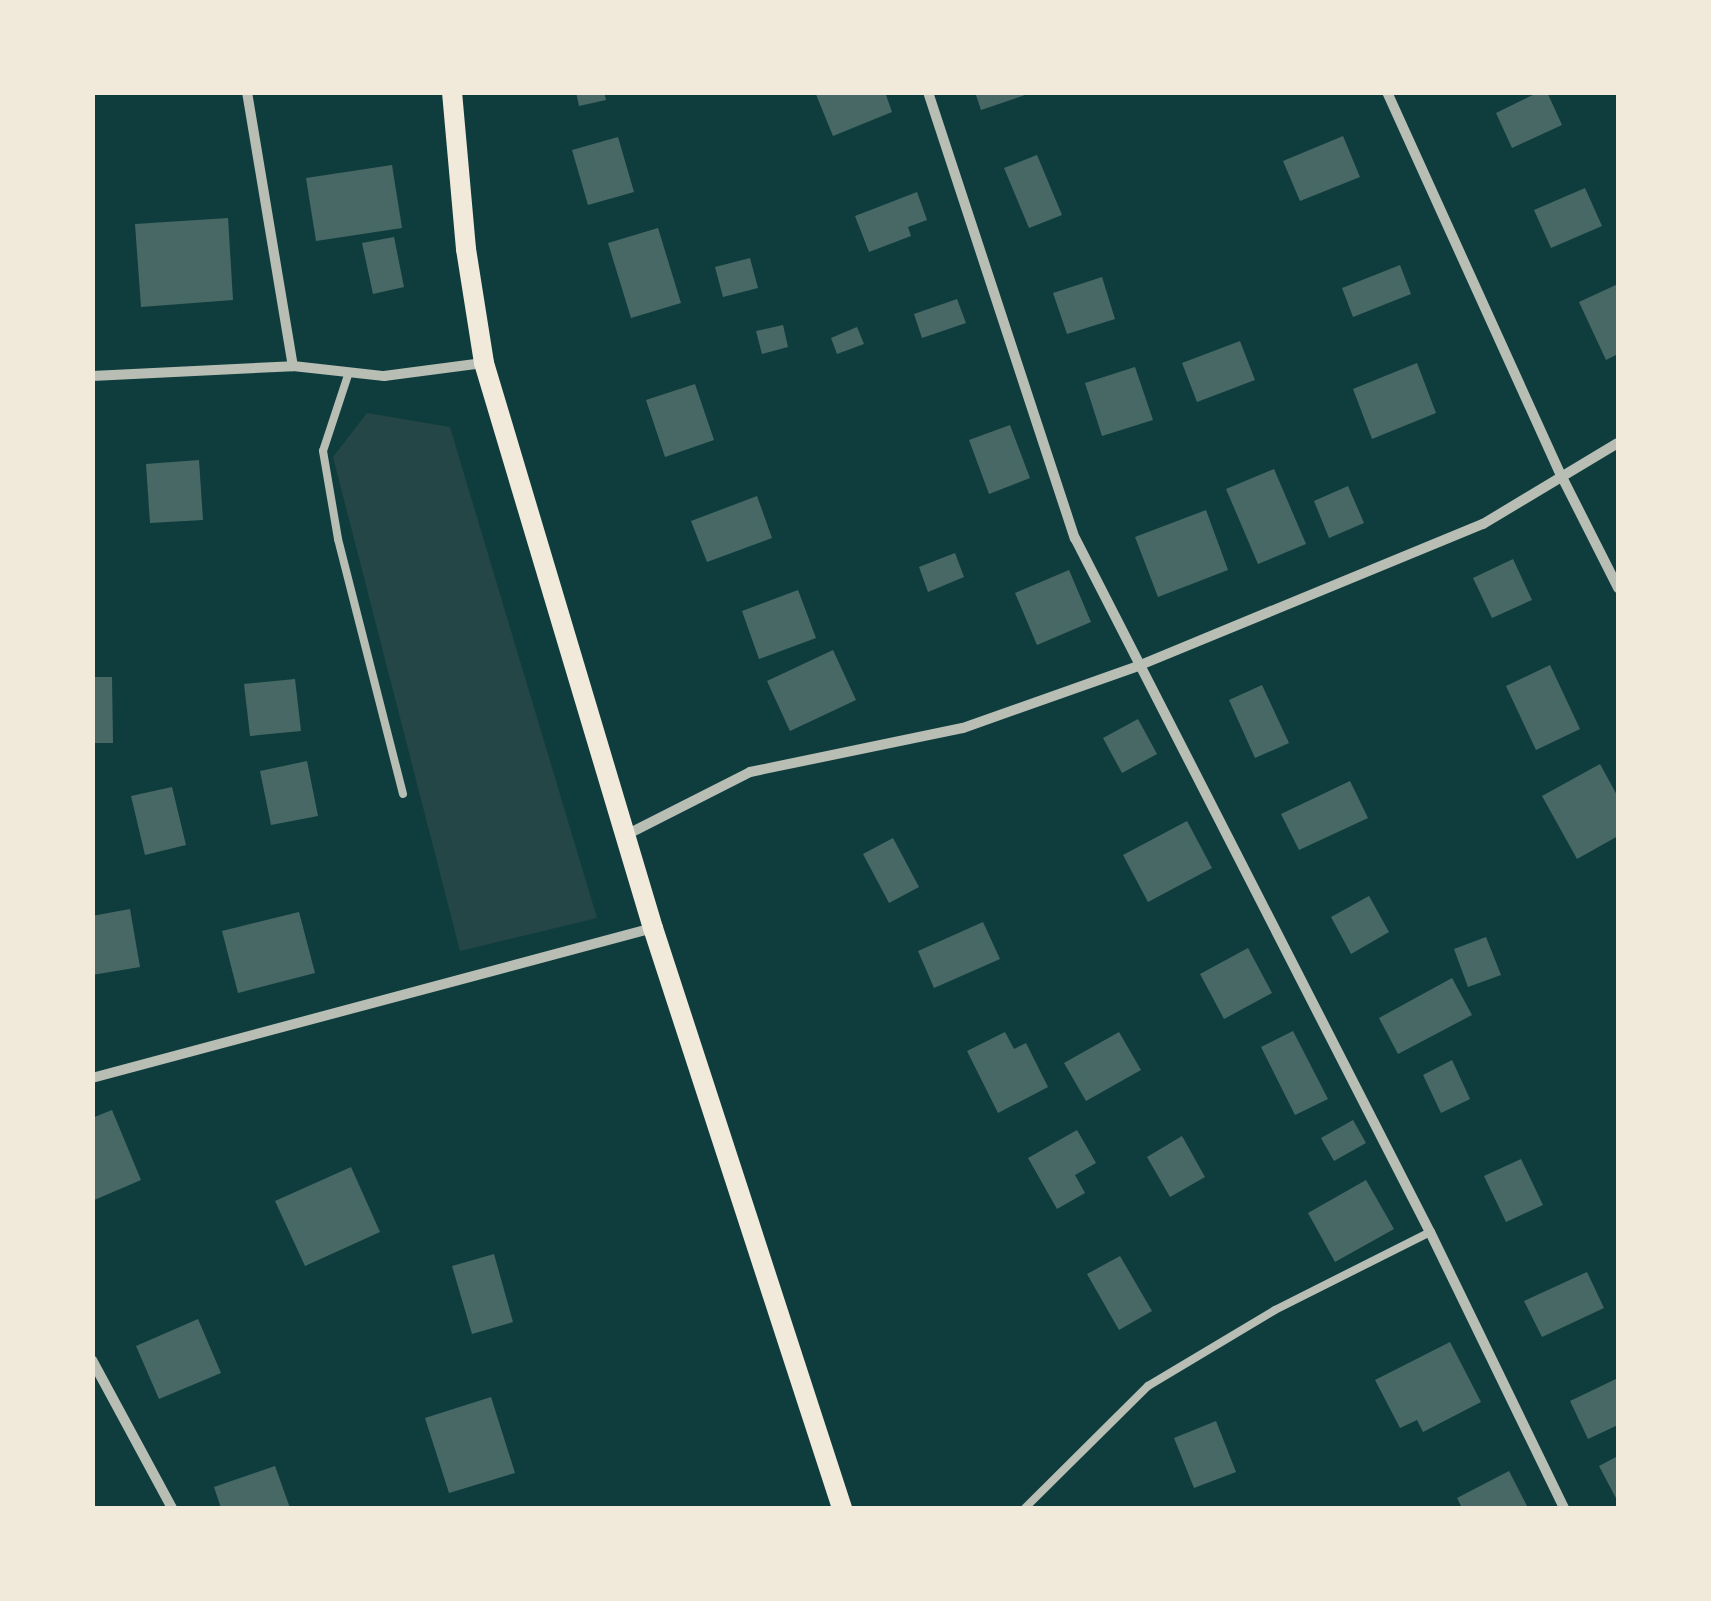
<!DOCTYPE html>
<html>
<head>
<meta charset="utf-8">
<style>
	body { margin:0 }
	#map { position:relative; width:1711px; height:1601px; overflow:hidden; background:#0f3d3e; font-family:"PT Serif",serif }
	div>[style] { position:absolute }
	.green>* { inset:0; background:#244646 }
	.building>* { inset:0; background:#486865 }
	.service>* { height:8px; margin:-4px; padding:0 4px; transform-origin:4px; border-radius:4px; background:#b8beb3 }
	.minor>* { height:10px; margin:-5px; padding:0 5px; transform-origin:5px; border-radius:5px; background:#b8beb3 }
	.secondary>* { height:20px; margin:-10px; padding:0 10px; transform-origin:10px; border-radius:10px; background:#f1e9da }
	span { translate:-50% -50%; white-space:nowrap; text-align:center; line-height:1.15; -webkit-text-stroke:8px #f1e9da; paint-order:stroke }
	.frame { position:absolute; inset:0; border:95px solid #f1e9da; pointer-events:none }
</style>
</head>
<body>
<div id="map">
	<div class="green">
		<div style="clip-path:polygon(367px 413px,450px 427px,597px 918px,460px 951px,333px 457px)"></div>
	</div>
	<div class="building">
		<div style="clip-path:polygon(576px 92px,604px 92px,606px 100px,579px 106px)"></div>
		<div style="clip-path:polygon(815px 92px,885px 92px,892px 112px,833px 136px)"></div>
		<div style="clip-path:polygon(975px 92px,1031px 92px,1031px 93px,981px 110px)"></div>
		<div style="clip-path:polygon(1539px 92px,1547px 92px,1562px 125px,1512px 148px,1496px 113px)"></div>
		<div style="clip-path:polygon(1343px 136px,1360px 177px,1300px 201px,1283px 161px)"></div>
		<div style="clip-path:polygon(618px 137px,634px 192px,588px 205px,572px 150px)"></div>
		<div style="clip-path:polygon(1037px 155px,1062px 215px,1029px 228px,1004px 168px)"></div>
		<div style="clip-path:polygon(392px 165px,402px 228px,316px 241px,306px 178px)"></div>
		<div style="clip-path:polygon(1585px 188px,1602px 226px,1551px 248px,1534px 210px)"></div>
		<div style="clip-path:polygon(917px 192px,927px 220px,908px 227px,911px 236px,869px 252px,855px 216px)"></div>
		<div style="clip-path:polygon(228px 218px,233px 300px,141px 307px,135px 224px)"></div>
		<div style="clip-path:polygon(658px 228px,681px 303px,631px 318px,608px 243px)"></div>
		<div style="clip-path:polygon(394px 237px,404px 287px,373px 294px,362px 243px)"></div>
		<div style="clip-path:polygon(750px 258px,758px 288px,723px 297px,715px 267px)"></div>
		<div style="clip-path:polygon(1400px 265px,1411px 294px,1353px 317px,1342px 288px)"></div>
		<div style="clip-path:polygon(1102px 277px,1115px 319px,1067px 334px,1053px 293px)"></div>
		<div style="clip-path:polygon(1618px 284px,1618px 354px,1606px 360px,1579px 302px)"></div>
		<div style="clip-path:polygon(957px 299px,966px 323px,922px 338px,914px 314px)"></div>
		<div style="clip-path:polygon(783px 325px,788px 347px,762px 354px,756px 331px)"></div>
		<div style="clip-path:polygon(857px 327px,864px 344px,837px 354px,831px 338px)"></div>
		<div style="clip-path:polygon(1240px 341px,1255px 380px,1197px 402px,1182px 363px)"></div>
		<div style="clip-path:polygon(1417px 363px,1436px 413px,1372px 439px,1353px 389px)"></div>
		<div style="clip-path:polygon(1135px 367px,1153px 420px,1102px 436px,1085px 383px)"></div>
		<div style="clip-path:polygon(695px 384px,714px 440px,665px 457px,646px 400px)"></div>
		<div style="clip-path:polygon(1010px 425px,1030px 478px,989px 494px,969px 440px)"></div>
		<div style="clip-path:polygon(199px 460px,203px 520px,150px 523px,146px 464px)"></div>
		<div style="clip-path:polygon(1274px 469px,1306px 544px,1258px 564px,1226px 489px)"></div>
		<div style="clip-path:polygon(1348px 486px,1364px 523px,1329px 538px,1314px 501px)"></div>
		<div style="clip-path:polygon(757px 496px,772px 538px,707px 562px,691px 521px)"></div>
		<div style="clip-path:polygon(1206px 510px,1228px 570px,1158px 597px,1135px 537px)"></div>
		<div style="clip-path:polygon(955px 553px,964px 577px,928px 592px,919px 567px)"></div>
		<div style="clip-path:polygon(1513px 559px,1532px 600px,1492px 618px,1473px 578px)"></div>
		<div style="clip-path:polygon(1069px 570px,1091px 622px,1037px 645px,1015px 593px)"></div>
		<div style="clip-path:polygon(798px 590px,816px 638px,759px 659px,742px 611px)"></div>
		<div style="clip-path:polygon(833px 650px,856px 700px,790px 731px,767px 681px)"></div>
		<div style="clip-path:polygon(1550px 665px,1580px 729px,1536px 750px,1506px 686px)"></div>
		<div style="clip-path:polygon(92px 677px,112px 677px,113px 743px,92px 743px)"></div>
		<div style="clip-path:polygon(295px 679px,301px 731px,250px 736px,244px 684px)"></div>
		<div style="clip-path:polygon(1262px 685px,1289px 743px,1255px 758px,1229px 700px)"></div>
		<div style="clip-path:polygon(1138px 719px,1157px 754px,1122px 773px,1103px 738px)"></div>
		<div style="clip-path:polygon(307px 761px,318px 816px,271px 825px,260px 771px)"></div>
		<div style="clip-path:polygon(1600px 764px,1618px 797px,1618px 836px,1577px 859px,1542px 796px)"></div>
		<div style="clip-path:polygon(1350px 781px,1368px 818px,1299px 850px,1281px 814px)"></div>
		<div style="clip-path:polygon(172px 787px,186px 845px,145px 855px,131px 796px)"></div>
		<div style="clip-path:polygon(1187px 821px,1212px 868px,1148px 902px,1123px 855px)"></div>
		<div style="clip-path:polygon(893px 838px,919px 887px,889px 903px,863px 854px)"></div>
		<div style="clip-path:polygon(1369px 896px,1389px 932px,1351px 954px,1331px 917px)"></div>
		<div style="clip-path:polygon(130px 909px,140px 967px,92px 975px,92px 916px)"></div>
		<div style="clip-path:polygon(299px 912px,315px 973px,238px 993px,222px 931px)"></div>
		<div style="clip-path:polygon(983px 922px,1000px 959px,934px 988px,918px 951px)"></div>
		<div style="clip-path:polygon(1486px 937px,1501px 975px,1468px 987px,1454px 949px)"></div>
		<div style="clip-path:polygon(1248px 948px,1272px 993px,1224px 1019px,1200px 974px)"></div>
		<div style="clip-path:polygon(1452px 978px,1472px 1015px,1398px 1054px,1379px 1018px)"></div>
		<div style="clip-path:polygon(1293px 1031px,1328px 1099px,1295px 1115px,1261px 1047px)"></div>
		<div style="clip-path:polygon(1005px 1032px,1014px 1049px,1026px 1043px,1048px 1087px,998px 1113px,967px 1051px)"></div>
		<div style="clip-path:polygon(1119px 1032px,1141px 1070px,1086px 1101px,1064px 1063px)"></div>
		<div style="clip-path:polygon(1452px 1060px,1470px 1099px,1441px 1113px,1423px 1075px)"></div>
		<div style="clip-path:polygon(112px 1110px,141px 1180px,92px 1201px,92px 1118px)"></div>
		<div style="clip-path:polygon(1353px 1120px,1366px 1143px,1334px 1161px,1321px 1138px)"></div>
		<div style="clip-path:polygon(1077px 1130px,1096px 1163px,1075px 1175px,1085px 1193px,1057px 1209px,1028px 1158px)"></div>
		<div style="clip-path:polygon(1182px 1136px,1205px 1177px,1170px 1197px,1147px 1157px)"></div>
		<div style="clip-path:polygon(1521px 1159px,1543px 1205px,1506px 1222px,1484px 1176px)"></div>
		<div style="clip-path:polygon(351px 1167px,380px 1232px,305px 1266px,275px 1201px)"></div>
		<div style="clip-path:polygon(1366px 1180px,1394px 1229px,1335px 1262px,1308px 1213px)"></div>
		<div style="clip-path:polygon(494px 1254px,513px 1322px,472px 1334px,452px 1266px)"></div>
		<div style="clip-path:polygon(1120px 1256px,1152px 1311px,1119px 1330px,1087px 1274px)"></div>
		<div style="clip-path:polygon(1587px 1272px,1604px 1308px,1542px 1337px,1524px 1301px)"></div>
		<div style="clip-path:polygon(198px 1319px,221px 1373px,159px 1399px,136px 1346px)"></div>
		<div style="clip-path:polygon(1450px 1342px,1481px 1402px,1423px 1432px,1417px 1420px,1400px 1428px,1375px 1380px)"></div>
		<div style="clip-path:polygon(1618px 1378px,1618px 1425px,1588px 1439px,1570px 1401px)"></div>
		<div style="clip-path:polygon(491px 1397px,515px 1473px,449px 1493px,425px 1418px)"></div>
		<div style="clip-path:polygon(1216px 1421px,1236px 1472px,1194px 1488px,1174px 1438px)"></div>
		<div style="clip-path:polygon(1618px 1456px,1618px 1502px,1599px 1466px)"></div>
		<div style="clip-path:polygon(275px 1466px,290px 1508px,221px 1508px,214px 1487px)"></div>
		<div style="clip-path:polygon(1509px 1471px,1528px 1508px,1462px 1508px,1457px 1498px)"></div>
	</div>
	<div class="service">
		<div style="left:349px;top:372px;width:83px;rotate:108.2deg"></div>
		<div style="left:323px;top:451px;width:89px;rotate:80.3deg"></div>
		<div style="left:338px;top:539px;width:263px;rotate:75.7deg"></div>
		<div style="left:1025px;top:1508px;width:173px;rotate:-44.8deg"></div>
		<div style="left:1148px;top:1386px;width:148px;rotate:-30.9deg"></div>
		<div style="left:1275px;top:1310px;width:174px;rotate:-26.7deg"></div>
	</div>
	<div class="minor">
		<div style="left:247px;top:92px;width:278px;rotate:80.5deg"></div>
		<div style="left:928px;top:92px;width:470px;rotate:71.8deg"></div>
		<div style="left:1075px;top:538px;width:780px;rotate:62.91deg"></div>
		<div style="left:1430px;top:1232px;width:307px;rotate:64.1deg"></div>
		<div style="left:1387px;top:92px;width:421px;rotate:65.6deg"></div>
		<div style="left:1561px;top:475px;width:127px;rotate:63.2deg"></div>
		<div style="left:92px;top:376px;width:201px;rotate:-2.8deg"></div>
		<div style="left:293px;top:366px;width:92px;rotate:6.3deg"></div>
		<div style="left:384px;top:376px;width:100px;rotate:-7.5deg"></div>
		<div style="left:626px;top:835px;width:139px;rotate:-26.9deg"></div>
		<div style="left:750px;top:772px;width:217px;rotate:-11.7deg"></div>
		<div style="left:963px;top:728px;width:186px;rotate:-19.5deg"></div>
		<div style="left:1138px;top:666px;width:373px;rotate:-22.4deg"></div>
		<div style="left:1483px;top:524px;width:157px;rotate:-31deg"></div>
		<div style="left:92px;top:1078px;width:581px;rotate:-14.97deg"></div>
		<div style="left:92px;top:1360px;width:168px;rotate:61.6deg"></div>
	</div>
	<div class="secondary">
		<div style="left:452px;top:92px;width:158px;rotate:84.9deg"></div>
		<div style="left:466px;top:249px;width:115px;rotate:81deg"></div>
		<div style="left:484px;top:363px;width:590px;rotate:73.35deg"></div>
		<div style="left:653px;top:928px;width:610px;rotate:71.95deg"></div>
	</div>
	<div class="frame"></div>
</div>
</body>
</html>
